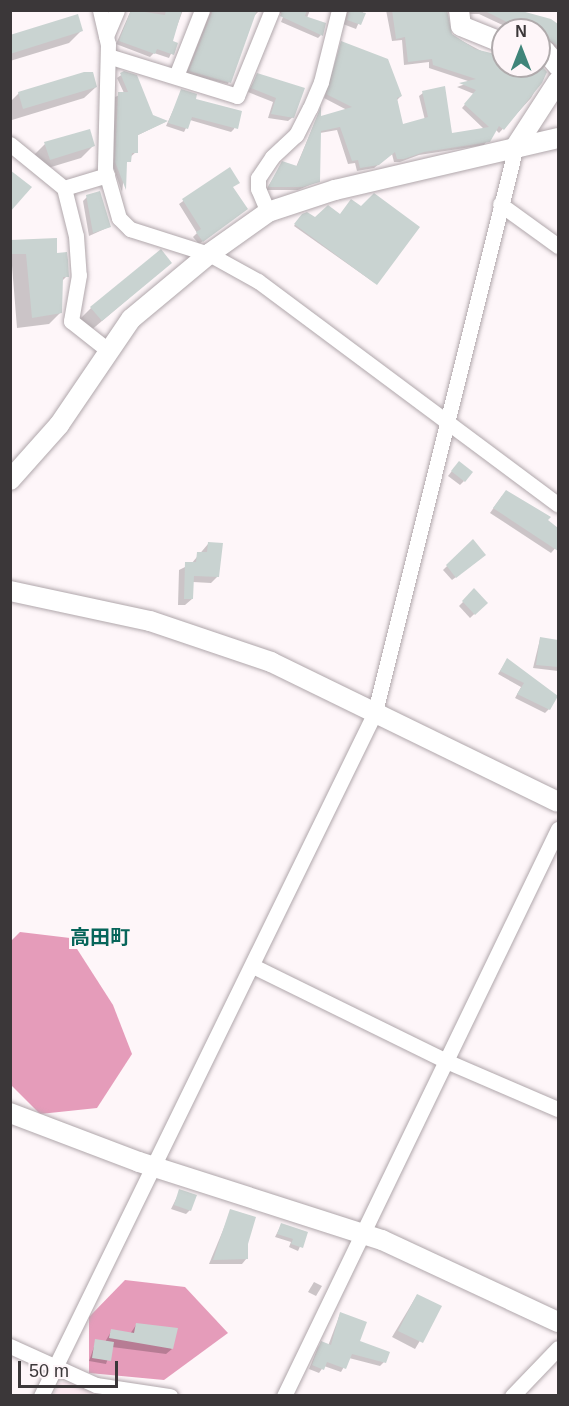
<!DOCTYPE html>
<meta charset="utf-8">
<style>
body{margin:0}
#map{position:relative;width:569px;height:1406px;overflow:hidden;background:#fef6f9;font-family:Helvetica,"Noto Sans JP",sans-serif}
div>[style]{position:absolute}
.built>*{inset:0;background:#fbe9f0}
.forest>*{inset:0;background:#e59cba}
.shadow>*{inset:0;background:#0003}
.building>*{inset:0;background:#c9d3d1}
.roads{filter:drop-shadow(0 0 2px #b0a7ab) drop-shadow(0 0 2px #b0a7ab)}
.minor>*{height:15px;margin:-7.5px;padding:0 7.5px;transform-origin:7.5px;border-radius:7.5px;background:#fff}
.tertiary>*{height:20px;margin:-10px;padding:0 10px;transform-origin:10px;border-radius:10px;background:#fff}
span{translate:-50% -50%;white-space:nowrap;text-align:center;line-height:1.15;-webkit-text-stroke:6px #fef6f9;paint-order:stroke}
.neighbourhood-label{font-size:20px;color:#07655a;font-weight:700}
.frame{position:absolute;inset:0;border:12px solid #3b3739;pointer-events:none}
.north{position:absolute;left:491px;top:18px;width:60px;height:60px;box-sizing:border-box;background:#fef6f9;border:2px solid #b0aaac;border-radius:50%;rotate:0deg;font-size:16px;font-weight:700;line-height:24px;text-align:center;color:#3b3739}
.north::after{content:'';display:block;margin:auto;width:21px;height:27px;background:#40857a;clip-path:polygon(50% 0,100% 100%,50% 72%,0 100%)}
.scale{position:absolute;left:18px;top:1361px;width:100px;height:27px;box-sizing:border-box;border:3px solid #3b3739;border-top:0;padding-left:8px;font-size:18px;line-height:21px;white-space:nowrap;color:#3b3739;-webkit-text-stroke:4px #fef6f9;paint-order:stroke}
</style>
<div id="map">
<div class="built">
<i style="clip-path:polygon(65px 1382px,135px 1395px,53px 1396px,59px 1383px)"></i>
</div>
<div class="forest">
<i style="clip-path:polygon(20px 932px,70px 938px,113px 1005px,132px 1054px,97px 1108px,40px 1114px,11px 1085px,10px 942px)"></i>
<i style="clip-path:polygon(125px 1280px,185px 1287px,228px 1333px,164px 1380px,89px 1373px,89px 1317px)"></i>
</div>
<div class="shadow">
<i style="clip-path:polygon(131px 10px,183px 10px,171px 42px,176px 43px,169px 58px,154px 53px,150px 57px,116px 44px)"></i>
<i style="clip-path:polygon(211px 10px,260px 10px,254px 16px,228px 84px,186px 74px)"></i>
<i style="clip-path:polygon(278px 10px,310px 10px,307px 18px,321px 35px,318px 38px,281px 22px,283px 17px)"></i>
<i style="clip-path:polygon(346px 10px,364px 10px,356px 29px,343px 24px)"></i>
<i style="clip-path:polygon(386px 10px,427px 10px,451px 35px,487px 54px,503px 57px,503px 66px,539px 65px,545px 72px,531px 98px,499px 133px,495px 129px,484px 145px,419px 155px,400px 162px,394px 162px,392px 154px,374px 168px,357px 171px,355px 163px,348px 164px,337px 130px,320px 133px,319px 181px,298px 190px,266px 190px,283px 162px,296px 167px,320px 110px,320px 119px,347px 110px,324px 98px,342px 43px,401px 96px,397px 100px,402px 126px,425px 120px,419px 96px,423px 93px,451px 135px,484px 129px,462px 108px,474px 94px,457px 87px,471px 82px,429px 68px,429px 62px,404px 65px,402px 40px,392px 41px)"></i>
<i style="clip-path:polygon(468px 10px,514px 10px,551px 21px,558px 25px,558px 52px,539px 40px,539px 30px,513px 30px,479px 14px,468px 14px)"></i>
<i style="clip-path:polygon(81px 31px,69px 43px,10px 61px,10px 37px)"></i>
<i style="clip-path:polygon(124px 73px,152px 117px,165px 122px,136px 136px,136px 152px,126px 161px,122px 192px,113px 166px,115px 97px,124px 93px,117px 78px)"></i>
<i style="clip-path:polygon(257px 75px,293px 117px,288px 121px,268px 118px,273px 102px,248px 92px)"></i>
<i style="clip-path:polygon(96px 87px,84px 98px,12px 120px,10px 102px,19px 93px)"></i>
<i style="clip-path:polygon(182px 91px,194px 101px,240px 112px,234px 129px,231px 132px,190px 120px,184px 132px,166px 126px)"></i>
<i style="clip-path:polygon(45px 144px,93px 146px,81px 158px,38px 171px,33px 156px)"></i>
<i style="clip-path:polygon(229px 169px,231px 188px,246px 209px,199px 244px,193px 237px,197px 233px,179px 204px)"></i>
<i style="clip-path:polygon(87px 197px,109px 227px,89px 236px,83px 201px)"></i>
<i style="clip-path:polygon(300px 217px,376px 284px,294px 226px)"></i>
<i style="clip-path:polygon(10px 241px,56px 254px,67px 276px,61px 282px,61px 312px,49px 324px,17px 328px)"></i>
<i style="clip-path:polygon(170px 263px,89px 332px,79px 320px,91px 308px)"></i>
<i style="clip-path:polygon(455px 467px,464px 481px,460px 485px,448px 476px)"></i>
<i style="clip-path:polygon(502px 496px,558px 530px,558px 545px,551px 553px,490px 513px)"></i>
<i style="clip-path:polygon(473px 541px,480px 559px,452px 580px,443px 570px)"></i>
<i style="clip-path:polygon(208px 544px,222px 544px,218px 576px,211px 583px,193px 582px,192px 599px,185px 605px,178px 605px,179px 570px,191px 564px)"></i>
<i style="clip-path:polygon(474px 591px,486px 603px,470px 618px,459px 606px)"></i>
<i style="clip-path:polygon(540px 639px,558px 641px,558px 671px,533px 668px)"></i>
<i style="clip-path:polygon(507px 660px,549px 709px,545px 713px,515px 698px,521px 687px,498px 674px)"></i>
<i style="clip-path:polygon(180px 1191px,190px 1210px,186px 1214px,171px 1209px)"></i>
<i style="clip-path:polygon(231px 1211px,247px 1244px,247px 1258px,242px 1264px,209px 1264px)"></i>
<i style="clip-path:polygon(281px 1225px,306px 1233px,298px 1251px,289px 1247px,291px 1242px,275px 1237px)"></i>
<i style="clip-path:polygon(314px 1282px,322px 1286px,316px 1296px,308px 1292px)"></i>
<i style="clip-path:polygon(417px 1295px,440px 1307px,415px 1349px,392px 1337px)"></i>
<i style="clip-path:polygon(340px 1314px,358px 1342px,384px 1362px,380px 1366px,349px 1358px,341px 1372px,324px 1366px,319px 1373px,309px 1369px,318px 1347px,322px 1343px,328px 1346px)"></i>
<i style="clip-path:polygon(136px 1325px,172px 1349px,166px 1354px,112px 1347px,106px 1364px,89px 1361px,96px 1341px,105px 1342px,112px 1330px,130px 1334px)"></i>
</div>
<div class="building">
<i style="clip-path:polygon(131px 10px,165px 15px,166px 10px,182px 10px,173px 41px,178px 43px,174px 55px,157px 49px,155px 54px,119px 41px)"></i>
<i style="clip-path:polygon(213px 10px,257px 10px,231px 83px,189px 71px)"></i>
<i style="clip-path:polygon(282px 10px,307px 10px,305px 16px,326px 23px,323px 36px,280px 16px)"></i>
<i style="clip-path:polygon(349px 10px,366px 13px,361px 25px,347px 20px)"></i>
<i style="clip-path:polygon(392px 10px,447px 10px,452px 34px,475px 49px,503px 56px,503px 66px,542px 66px,547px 72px,542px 83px,504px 130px,499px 126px,490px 142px,424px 152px,404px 159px,397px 159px,395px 152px,379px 165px,360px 168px,358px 160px,352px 161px,340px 127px,321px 131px,320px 182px,303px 187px,268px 187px,282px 161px,297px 166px,321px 106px,321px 116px,352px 107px,326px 94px,341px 41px,388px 59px,402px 96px,397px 98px,403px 124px,428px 117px,422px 91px,445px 86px,452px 133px,489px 127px,464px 104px,476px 90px,459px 83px,476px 79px,433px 65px,432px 59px,408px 62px,405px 37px,396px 39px)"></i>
<i style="clip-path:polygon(483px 10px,518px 10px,551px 19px,558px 24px,558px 46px,539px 34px,539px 30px,508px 30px,509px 23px)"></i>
<i style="clip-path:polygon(78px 14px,83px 31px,10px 54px,10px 35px)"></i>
<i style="clip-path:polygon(124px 71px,137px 75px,153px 115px,168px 121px,138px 135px,138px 153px,132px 153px,131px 162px,127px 162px,126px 190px,115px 162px,118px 92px,128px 92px,120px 73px)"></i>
<i style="clip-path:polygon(84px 72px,93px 72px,97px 87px,23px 109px,18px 92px)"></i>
<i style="clip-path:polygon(257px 73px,305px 88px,294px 118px,271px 114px,276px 98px,251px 88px)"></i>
<i style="clip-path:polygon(181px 89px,197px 94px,196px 99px,242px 111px,238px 129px,192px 117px,188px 129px,168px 123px)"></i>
<i style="clip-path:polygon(90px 129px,95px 146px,50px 160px,44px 142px)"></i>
<i style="clip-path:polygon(230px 167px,240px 183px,233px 187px,248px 209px,203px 242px,196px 232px,201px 229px,182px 199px)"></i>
<i style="clip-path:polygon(10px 170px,32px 187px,10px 212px)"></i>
<i style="clip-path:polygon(100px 191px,111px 227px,93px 233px,86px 195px)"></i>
<i style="clip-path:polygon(374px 193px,420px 227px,377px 285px,294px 224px,302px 214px,307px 212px,315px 217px,328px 205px,340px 214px,351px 199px,361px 206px)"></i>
<i style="clip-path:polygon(57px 238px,57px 253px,67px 252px,68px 260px,69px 277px,63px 277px,62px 313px,32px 318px,26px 254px,10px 254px,10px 240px)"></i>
<i style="clip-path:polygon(161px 249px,172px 263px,102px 321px,90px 307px)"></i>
<i style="clip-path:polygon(459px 461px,473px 472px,465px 482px,451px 471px)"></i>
<i style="clip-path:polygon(506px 490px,551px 517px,548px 520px,558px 528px,558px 551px,493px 508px)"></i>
<i style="clip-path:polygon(473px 539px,486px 555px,456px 578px,446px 565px)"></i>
<i style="clip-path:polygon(208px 542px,223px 543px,219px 577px,194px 576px,193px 599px,184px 599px,185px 562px,196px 562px,197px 552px,207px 552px)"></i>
<i style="clip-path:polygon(474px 588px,488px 603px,475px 615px,462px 601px)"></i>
<i style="clip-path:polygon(540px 637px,558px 640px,558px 667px,536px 665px)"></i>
<i style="clip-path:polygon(507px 658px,558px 696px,550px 710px,517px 694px,524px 683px,500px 671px)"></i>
<i style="clip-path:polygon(179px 1189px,197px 1195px,191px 1211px,174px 1205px)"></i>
<i style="clip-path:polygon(230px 1209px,256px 1217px,248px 1244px,248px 1259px,213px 1260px)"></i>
<i style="clip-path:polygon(281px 1223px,308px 1232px,303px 1248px,291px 1244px,293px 1239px,277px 1234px)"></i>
<i style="clip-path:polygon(417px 1294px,442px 1306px,423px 1343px,398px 1331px)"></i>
<i style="clip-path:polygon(340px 1312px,367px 1322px,360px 1341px,390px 1352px,386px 1363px,352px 1354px,346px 1369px,327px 1362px,324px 1370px,312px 1365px,321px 1341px,331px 1345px)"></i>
<i style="clip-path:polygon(136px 1323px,178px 1328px,173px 1349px,109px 1338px,111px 1329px,134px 1333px)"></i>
<i style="clip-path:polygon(95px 1339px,114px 1342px,111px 1361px,92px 1358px)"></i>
</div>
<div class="roads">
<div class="minor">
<i style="left:100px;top:10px;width:35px;rotate:77deg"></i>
<i style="left:108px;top:44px;width:125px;rotate:91.4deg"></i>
<i style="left:105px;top:169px;width:51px;rotate:74.1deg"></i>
<i style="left:119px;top:218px;width:16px;rotate:45deg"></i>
<i style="left:130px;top:229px;width:83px;rotate:17.6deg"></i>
<i style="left:209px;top:254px;width:56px;rotate:28.9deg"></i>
<i style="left:258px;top:281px;width:374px;rotate:36.7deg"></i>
<i style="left:106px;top:36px;width:28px;rotate:-67deg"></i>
<i style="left:108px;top:56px;width:135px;rotate:17.2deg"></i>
<i style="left:237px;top:96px;width:93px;rotate:-67.9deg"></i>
<i style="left:176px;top:76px;width:71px;rotate:-68.5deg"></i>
<i style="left:10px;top:144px;width:70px;rotate:39.2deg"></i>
<i style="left:64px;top:188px;width:49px;rotate:76deg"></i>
<i style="left:76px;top:236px;width:39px;rotate:86deg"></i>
<i style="left:79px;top:275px;width:47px;rotate:99.9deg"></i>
<i style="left:71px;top:321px;width:48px;rotate:38.3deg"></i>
<i style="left:64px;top:188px;width:45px;rotate:-16.8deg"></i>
<i style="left:500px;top:204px;width:72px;rotate:35.9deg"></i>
<i style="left:268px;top:212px;width:25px;rotate:-113deg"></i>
<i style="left:258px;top:189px;width:11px;rotate:-90deg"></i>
<i style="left:258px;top:178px;width:25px;rotate:-56deg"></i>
<i style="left:272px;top:157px;width:33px;rotate:-43deg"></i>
<i style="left:296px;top:135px;width:30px;rotate:-63deg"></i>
<i style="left:310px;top:108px;width:28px;rotate:-67deg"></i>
<i style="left:321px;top:82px;width:74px;rotate:-76deg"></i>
<i style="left:253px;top:966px;width:213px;rotate:26.2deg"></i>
<i style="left:444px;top:1060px;width:124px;rotate:23.3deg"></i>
<i style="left:10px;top:1346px;width:94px;rotate:24.4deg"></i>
<i style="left:96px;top:1385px;width:75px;rotate:8.5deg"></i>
<i style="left:41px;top:1396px;width:761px;rotate:-63.97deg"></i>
<i style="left:375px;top:712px;width:583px;rotate:-76.01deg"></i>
<i style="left:284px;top:1396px;width:630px;rotate:-64.21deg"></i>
<i style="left:512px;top:1396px;width:66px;rotate:-46.2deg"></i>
</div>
<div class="tertiary">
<i style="left:459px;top:10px;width:16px;rotate:83deg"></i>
<i style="left:461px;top:26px;width:45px;rotate:22deg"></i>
<i style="left:539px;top:50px;width:6px;rotate:9deg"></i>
<i style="left:545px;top:51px;width:20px;rotate:49deg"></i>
<i style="left:516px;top:146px;width:77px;rotate:-57.1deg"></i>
<i style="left:10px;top:480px;width:74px;rotate:-48.3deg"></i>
<i style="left:59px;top:425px;width:128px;rotate:-55.8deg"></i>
<i style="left:131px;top:319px;width:102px;rotate:-39.8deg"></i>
<i style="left:209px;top:254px;width:72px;rotate:-35.4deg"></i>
<i style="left:268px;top:212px;width:71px;rotate:-18.2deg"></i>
<i style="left:335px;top:190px;width:229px;rotate:-13.1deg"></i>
<i style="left:10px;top:591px;width:143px;rotate:12.1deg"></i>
<i style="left:150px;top:621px;width:128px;rotate:18.7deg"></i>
<i style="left:271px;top:662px;width:319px;rotate:26deg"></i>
<i style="left:10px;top:1113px;width:138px;rotate:20.8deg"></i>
<i style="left:139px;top:1162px;width:255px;rotate:17.8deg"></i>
<i style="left:382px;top:1240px;width:194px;rotate:25deg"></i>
</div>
</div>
<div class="neighbourhood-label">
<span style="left:100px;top:937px">高田町</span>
</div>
<div class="frame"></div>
<div class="north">N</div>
<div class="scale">50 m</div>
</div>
